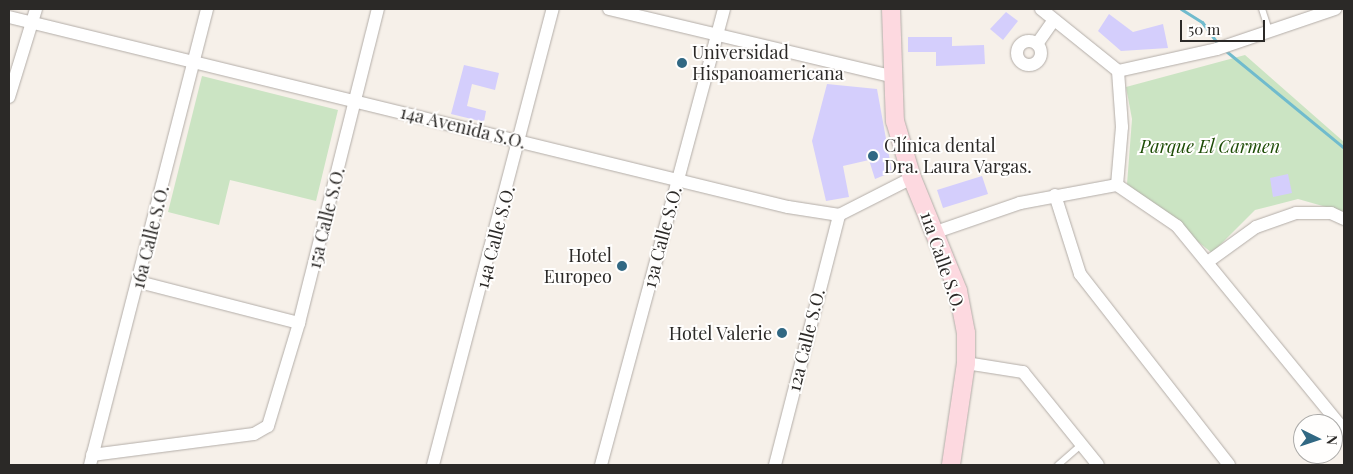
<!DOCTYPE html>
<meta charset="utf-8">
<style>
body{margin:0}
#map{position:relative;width:1353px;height:474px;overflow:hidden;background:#f6f0e9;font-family:"Playfair Display",serif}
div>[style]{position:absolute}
.green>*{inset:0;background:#cbe4c3}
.stream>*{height:3px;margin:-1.5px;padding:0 1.5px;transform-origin:1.5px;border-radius:1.5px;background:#70bbcd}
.building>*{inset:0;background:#d4cefc}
.roads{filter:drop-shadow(0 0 1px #b3ada8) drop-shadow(0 0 1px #b3ada8)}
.lane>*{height:6px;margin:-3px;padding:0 3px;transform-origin:3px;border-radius:3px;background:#fff}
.street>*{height:12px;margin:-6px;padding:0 6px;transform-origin:6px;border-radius:6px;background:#fff}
.street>.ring{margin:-6px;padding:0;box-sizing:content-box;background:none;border:12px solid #fff;border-radius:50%}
.secondary>*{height:18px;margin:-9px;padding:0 9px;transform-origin:9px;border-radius:9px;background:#fdd9e0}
.dots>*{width:14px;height:14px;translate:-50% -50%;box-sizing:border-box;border:2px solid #fffefd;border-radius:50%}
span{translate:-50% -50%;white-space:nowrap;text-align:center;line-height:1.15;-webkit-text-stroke:4px #fffefd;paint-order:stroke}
.poi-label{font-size:18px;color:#2b2927}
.left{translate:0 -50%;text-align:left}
.right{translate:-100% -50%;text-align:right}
.street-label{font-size:18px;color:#2b2927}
.park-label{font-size:18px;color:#1d4c06;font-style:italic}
.frame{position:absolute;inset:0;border:10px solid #2b2927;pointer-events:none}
.north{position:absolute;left:1293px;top:414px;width:50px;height:50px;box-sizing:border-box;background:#fffefd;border:1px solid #aaa9a7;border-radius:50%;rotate:94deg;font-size:14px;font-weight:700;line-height:20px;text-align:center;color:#2b2927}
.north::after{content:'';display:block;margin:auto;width:18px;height:22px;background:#316883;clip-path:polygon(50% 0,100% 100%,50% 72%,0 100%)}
.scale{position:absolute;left:1180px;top:20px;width:85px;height:22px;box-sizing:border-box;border:2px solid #2b2927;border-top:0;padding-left:6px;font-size:15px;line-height:18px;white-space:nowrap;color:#2b2927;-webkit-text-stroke:4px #fffefd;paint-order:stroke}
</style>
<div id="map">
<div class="green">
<i style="clip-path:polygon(1245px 55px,1344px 142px,1344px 212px,1298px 199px,1255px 210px,1212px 253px,1127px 184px,1132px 119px,1126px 87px)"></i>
<i style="clip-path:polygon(202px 76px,338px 110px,316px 201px,230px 180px,219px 225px,168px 212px)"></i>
</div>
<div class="stream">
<i style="left:1181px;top:9px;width:25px;rotate:32deg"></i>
<i style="left:1202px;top:22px;width:29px;rotate:54deg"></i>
<i style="left:1226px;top:51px;width:153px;rotate:39.4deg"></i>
</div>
<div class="building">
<i style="clip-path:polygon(1006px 12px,1018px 21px,1003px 40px,990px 29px)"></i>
<i style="clip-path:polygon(1109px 14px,1133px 32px,1163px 24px,1168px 48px,1121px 51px,1098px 31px)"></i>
<i style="clip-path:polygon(908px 37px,952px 37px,952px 46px,984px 45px,985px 64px,936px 66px,936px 52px,908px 52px)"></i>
<i style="clip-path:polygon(464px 65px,499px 73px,495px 90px,472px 84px,467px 106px,486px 111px,484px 122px,451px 114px)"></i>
<i style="clip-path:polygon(827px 84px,877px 89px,892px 172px,875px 179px,869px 160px,843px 166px,849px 197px,826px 201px,812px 141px)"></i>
<i style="clip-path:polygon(1288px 174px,1292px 193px,1273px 197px,1270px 178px)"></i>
<i style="clip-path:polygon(982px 176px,988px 194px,943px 208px,937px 190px)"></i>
</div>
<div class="roads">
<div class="lane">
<i style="left:1262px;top:9px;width:23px;rotate:72deg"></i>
<i style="left:1058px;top:465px;width:30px;rotate:-41deg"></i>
</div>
<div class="street">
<i style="left:609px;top:9px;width:290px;rotate:13.4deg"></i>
<i style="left:1041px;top:9px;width:99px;rotate:38.8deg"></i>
<i style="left:9px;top:17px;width:802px;rotate:13.71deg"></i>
<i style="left:788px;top:207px;width:52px;rotate:8.9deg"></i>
<i style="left:839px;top:215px;width:82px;rotate:-26.9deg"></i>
<i class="ring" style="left:1017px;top:41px;width:12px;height:12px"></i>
<i style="left:1037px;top:44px;width:29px;rotate:-55deg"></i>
<i style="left:1118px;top:71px;width:101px;rotate:-12.5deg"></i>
<i style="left:1217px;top:49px;width:125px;rotate:-18.7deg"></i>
<i style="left:9px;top:97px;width:92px;rotate:-72.9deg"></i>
<i style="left:1117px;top:185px;width:73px;rotate:34.3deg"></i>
<i style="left:1177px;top:226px;width:264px;rotate:50.7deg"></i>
<i style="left:1117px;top:185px;width:58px;rotate:-85.1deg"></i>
<i style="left:1122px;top:127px;width:56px;rotate:-94.1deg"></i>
<i style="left:1055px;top:195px;width:83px;rotate:72.4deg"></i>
<i style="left:1080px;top:274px;width:242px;rotate:52deg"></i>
<i style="left:936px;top:232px;width:89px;rotate:-19deg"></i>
<i style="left:1020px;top:203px;width:99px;rotate:-10.5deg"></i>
<i style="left:1209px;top:261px;width:58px;rotate:-35.9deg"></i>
<i style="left:1256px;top:227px;width:42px;rotate:-19.3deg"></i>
<i style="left:1296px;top:213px;width:35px"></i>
<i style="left:1331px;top:213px;width:14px;rotate:25deg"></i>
<i style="left:139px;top:282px;width:165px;rotate:14.4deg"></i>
<i style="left:966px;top:363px;width:58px;rotate:9deg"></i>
<i style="left:1023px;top:372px;width:119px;rotate:51.1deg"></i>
<i style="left:92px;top:455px;width:163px;rotate:-7.4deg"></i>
<i style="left:254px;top:434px;width:16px;rotate:-30deg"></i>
<i style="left:268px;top:426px;width:108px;rotate:-73.2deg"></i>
<i style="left:299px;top:323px;width:324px;rotate:-75.9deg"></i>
<i style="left:90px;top:465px;width:471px;rotate:-75.6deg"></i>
<i style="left:433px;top:465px;width:472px;rotate:-75.3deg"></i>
<i style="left:601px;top:465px;width:472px;rotate:-74.9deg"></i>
<i style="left:775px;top:465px;width:258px;rotate:-75.6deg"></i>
</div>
<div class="secondary">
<i style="left:891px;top:9px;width:112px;rotate:88deg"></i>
<i style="left:895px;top:121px;width:59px;rotate:73.4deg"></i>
<i style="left:912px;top:178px;width:122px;rotate:67.8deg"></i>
<i style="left:958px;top:291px;width:43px;rotate:79.2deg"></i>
<i style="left:966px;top:333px;width:30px;rotate:90deg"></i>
<i style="left:966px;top:363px;width:103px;rotate:98.4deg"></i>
</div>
</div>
<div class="dots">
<i style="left:682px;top:63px;background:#316883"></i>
<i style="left:873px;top:156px;background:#316883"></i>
<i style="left:622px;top:266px;background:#316883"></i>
<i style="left:782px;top:333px;background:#316883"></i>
</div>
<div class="poi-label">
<span class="left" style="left:692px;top:63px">Universidad<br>Hispanoamericana</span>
<span class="left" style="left:884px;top:156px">Clínica dental<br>Dra. Laura Vargas.</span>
<span class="right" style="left:612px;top:266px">Hotel<br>Europeo</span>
<span class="right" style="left:772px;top:333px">Hotel Valerie</span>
</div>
<div class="street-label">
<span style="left:463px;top:127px;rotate:14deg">14a Avenida S.O.</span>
<span style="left:326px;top:218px;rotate:-76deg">15a Calle S.O.</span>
<span style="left:150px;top:237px;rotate:-76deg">16a Calle S.O.</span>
<span style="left:495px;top:237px;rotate:-75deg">14a Calle S.O.</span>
<span style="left:662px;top:237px;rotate:-75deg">13a Calle S.O.</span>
<span style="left:943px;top:261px;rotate:71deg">11a Calle S.O.</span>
<span style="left:806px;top:340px;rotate:-76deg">12a Calle S.O.</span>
</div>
<div class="park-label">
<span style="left:1210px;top:146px">Parque El Carmen</span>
</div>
<div class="frame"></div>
<div class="north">N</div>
<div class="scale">50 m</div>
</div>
